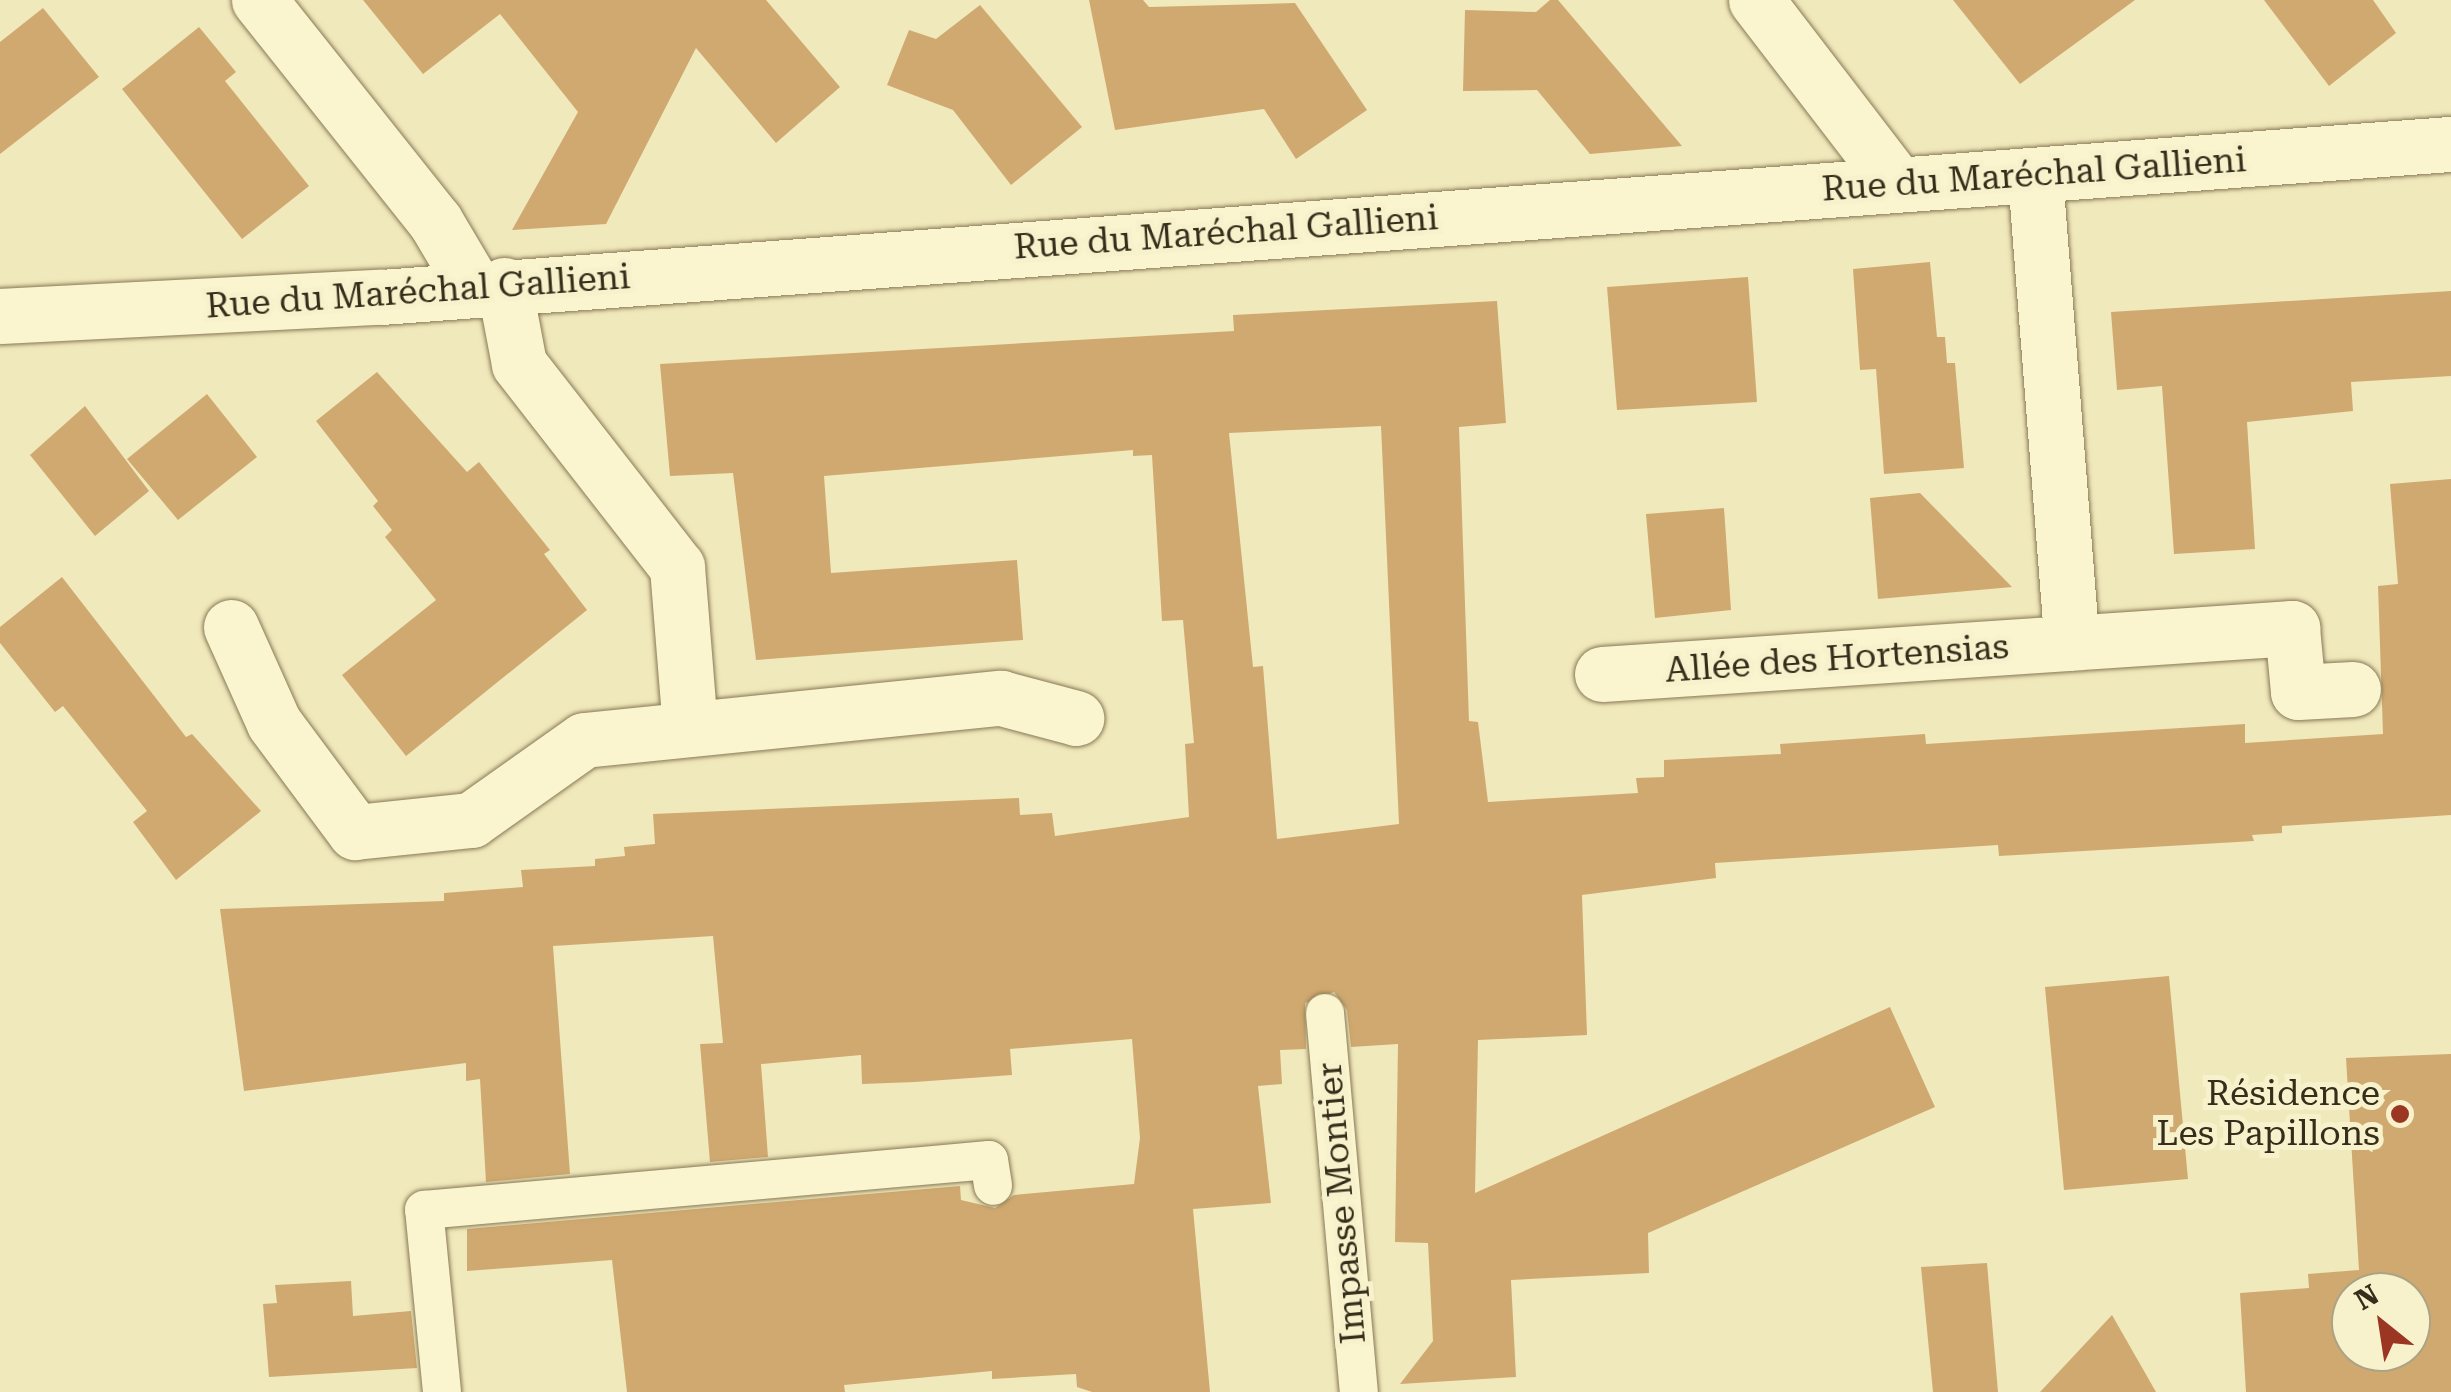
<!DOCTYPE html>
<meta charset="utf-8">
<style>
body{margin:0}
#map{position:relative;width:2451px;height:1392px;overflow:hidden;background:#f0e9bc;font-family:"Roboto Serif",serif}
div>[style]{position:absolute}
.building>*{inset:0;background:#d0a970}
.roads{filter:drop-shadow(0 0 2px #887955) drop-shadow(0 0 2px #887955)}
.lane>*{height:38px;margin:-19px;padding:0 19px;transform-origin:19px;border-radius:19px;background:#faf5cf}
.street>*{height:55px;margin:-27.5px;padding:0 27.5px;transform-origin:27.5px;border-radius:27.5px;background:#faf5cf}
.dots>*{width:28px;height:28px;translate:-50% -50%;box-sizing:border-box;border:5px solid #f7f2cc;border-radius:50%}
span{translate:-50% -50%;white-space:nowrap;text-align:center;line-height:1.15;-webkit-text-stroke:10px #f7f2cc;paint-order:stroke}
.street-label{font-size:35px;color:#362d1b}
.poi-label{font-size:35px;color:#362d1b}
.right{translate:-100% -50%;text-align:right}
.north{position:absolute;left:2331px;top:1272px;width:100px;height:100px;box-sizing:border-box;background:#f7f2cc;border:2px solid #aaa385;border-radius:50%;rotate:330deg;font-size:28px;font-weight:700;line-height:40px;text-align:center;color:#362d1b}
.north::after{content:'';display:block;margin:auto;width:35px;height:45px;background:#9a3622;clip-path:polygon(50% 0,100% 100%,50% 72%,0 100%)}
</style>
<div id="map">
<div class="building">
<i style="clip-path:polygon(363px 0,766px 0,840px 87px,776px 143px,696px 48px,606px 224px,512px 230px,578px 112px,500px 14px,423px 74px)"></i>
<i style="clip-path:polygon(1089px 0,1143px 0,1149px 7px,1295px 3px,1367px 110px,1296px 159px,1264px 109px,1115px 130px)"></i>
<i style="clip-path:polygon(1550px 0,1558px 0,1682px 146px,1590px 154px,1537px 90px,1463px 91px,1465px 10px,1536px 12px)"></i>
<i style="clip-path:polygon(1953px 0,2135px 0,2020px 84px)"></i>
<i style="clip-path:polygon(2264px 0,2373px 0,2396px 33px,2329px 86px)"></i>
<i style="clip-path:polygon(980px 5px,1082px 127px,1011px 185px,953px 110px,887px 85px,909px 30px,936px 39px)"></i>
<i style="clip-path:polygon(43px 8px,99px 77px,0 154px,0 42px)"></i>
<i style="clip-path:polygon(199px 27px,236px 72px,225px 81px,309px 186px,242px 239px,122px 89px)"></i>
<i style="clip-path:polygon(1930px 262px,1937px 337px,1945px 337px,1947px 363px,1955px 363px,1964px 468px,1884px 474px,1876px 369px,1860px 370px,1853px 269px)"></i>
<i style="clip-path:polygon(1748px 277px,1757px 402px,1617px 410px,1607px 287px)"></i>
<i style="clip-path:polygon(2451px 291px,2451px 376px,2351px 382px,2353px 411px,2247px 422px,2255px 549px,2174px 554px,2162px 386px,2117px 390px,2111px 312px)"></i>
<i style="clip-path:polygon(evenodd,1497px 301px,1506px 423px,1459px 427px,1469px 721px,1478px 722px,1488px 802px,1638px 793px,1636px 778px,1664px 777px,1664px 760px,1781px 754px,1780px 744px,1925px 734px,1926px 744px,2245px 724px,2245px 743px,2383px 734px,2378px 586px,2398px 584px,2390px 484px,2451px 479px,2451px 815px,2282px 826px,2282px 833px,2252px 835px,2254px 841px,1999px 856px,1998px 845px,1715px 863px,1716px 878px,1582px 895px,1587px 1035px,1478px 1040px,1475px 1193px,1890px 1007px,1935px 1107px,1648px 1233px,1649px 1273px,1511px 1280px,1516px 1377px,1400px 1384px,1433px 1341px,1428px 1243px,1395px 1242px,1398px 1044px,1351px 1047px,1347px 1010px,1334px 992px,1305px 1003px,1306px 1049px,1280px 1050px,1282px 1084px,1258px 1086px,1271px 1203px,1193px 1209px,1210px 1392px,1092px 1392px,1077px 1387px,1076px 1374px,992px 1379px,992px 1371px,844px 1385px,845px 1392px,627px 1392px,612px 1260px,467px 1271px,467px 1229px,960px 1186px,961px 1200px,995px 1208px,1014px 1195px,1134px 1184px,1140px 1138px,1132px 1039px,1010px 1049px,1012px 1075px,915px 1082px,862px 1084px,861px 1055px,761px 1064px,768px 1157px,710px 1162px,700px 1044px,723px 1043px,713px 936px,553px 946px,570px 1174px,486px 1182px,480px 1079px,466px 1081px,466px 1063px,244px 1091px,220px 909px,444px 901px,444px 893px,523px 887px,521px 870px,595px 866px,595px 859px,625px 856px,624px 847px,655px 844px,653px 814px,1019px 798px,1020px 815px,1052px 813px,1055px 836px,1189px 817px,1185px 744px,1194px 743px,1183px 620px,1162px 621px,1152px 455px,1133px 456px,1133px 450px,824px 476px,831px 573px,1017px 560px,1023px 640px,756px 660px,733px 473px,670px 476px,660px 364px,1234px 331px,1233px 315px,1497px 301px,1381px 426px,1399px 824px,1277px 839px,1263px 666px,1253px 667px,1229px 433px,1381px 426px)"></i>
<i style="clip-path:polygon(377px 372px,467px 472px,479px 462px,550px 550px,544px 554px,587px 610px,406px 756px,342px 675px,436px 600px,385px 537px,392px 530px,373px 506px,378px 501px,316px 421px)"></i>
<i style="clip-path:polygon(207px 394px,257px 457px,178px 520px,127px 459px)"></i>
<i style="clip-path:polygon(85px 406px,149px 491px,95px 536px,30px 455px)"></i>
<i style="clip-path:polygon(1920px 493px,2012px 587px,1878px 599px,1870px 498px)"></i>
<i style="clip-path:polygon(1724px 508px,1731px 610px,1655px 618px,1646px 514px)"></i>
<i style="clip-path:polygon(62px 577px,186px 737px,192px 734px,261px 811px,176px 880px,133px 822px,147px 811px,63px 706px,55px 712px,0 643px,0 627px)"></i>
<i style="clip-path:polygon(2169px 976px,2188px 1179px,2064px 1190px,2045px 987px)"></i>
<i style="clip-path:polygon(evenodd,2451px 1054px,2451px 1392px,2246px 1392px,2240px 1293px,2309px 1288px,2308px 1274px,2359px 1270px,2346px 1058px,2451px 1054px,2351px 1292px,2411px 1292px,2411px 1352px,2351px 1352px,2351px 1292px)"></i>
<i style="clip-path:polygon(1987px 1263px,1998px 1392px,1933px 1392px,1921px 1267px)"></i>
<i style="clip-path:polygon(351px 1281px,353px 1316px,411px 1311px,417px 1368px,269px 1377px,263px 1304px,277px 1303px,275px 1285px)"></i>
<i style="clip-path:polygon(2112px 1315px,2156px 1392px,2040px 1392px)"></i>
</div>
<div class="roads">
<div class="lane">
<i style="left:1325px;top:1013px;width:381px;rotate:84.9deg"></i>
<i style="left:442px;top:1392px;width:183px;rotate:-95.6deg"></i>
<i style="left:424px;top:1210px;width:567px;rotate:-5.06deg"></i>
<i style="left:989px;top:1160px;width:26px;rotate:81deg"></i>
</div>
<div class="street">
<i style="left:259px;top:0;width:283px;rotate:51.5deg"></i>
<i style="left:435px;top:221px;width:77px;rotate:59.4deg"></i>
<i style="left:1756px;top:0;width:232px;rotate:52.5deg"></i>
<i style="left:2035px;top:177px;width:467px;rotate:85.5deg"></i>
<i style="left:504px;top:285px;width:80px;rotate:79.2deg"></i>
<i style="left:519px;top:364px;width:257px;rotate:52.1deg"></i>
<i style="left:677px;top:567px;width:162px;rotate:85.4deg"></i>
<i style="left:0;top:316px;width:381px;rotate:-2.9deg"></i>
<i style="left:381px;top:297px;width:2076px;rotate:-4.23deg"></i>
<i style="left:231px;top:627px;width:105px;rotate:65.9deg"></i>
<i style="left:274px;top:723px;width:136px;rotate:53.4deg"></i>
<i style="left:355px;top:832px;width:117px;rotate:-5.9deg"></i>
<i style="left:471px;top:820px;width:138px;rotate:-35.3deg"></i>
<i style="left:584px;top:740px;width:419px;rotate:-5.8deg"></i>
<i style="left:1001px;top:698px;width:78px;rotate:14.9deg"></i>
<i style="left:1602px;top:674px;width:692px;rotate:-3.81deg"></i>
<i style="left:2292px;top:628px;width:64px;rotate:84.6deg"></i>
<i style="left:2298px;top:692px;width:55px;rotate:-3.1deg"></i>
</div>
</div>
<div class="dots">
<i style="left:2400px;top:1114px;background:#9a3622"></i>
</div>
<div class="street-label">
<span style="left:2034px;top:175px;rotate:-4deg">Rue du Maréchal Gallieni</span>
<span style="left:1226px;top:233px;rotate:-4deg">Rue du Maréchal Gallieni</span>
<span style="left:418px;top:292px;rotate:-4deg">Rue du Maréchal Gallieni</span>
<span style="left:1837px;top:659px;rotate:-4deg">Allée des Hortensias</span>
<span style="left:1342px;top:1203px;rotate:-95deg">Impasse Montier</span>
</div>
<div class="poi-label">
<span class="right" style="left:2380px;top:1114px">Résidence<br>Les Papillons</span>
</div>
<div class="north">N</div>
</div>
